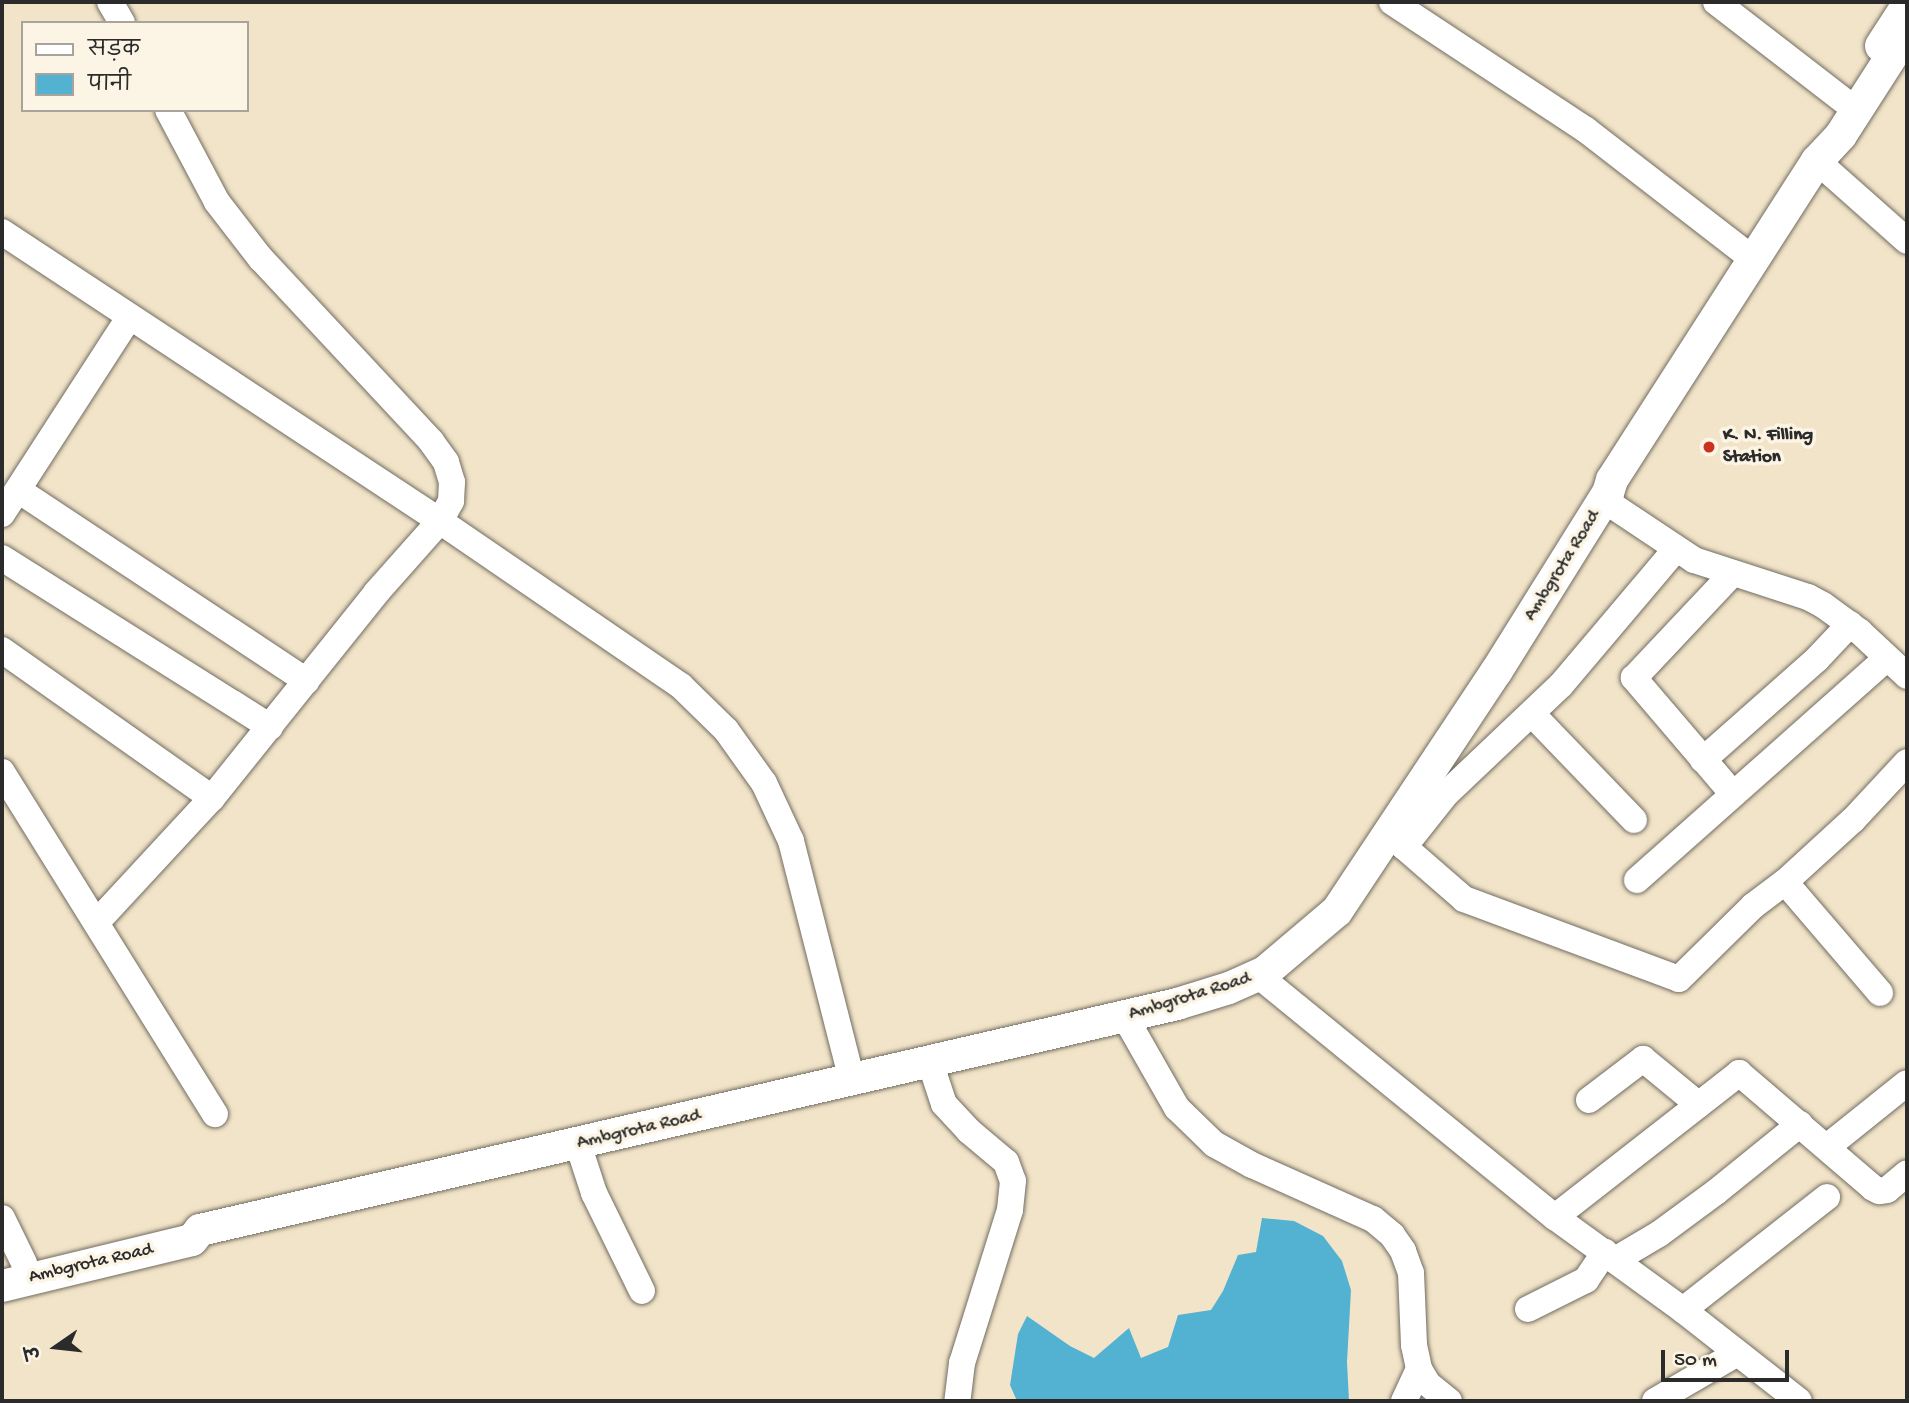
<!DOCTYPE html>
<meta charset="utf-8">
<style>
body{margin:0}
#map{position:relative;width:1909px;height:1403px;overflow:hidden;background:#f2e4c8;font-family:"Gochi Hand","Playpen Sans Deva",sans-serif}
div>[style]{position:absolute}
.water>*{inset:0;background:#53b1d1}
.roads{filter:drop-shadow(0 0 2px #716c62) drop-shadow(0 0 2px #716c62)}
.minor>*{height:26px;margin:-13px;padding:0 13px;transform-origin:13px;border-radius:13px;background:#fff}
.major>*{height:32px;margin:-16px;padding:0 16px;transform-origin:16px;border-radius:16px;background:#fff}
.dots>*{width:19px;height:19px;translate:-50% -50%;box-sizing:border-box;border:4px solid #fcf5e5;border-radius:50%}
span{translate:-50% -50%;white-space:nowrap;text-align:center;line-height:1.15;-webkit-text-stroke:7px #fcf5e5;paint-order:stroke}
.poi-label{font-size:19px;color:#2b2b2b;font-weight:700}
.left{translate:0 -50%;text-align:left}
.street-label{font-size:19px;color:#2b2b2b}
.frame{position:absolute;inset:0;border:4px solid #2b2b2b;pointer-events:none}
.legend{position:absolute;left:21px;top:21px;width:228px;height:91px;box-sizing:border-box;background:#fcf5e5;border:2px solid #a8a49b;margin:0;padding:9px 12px;list-style:none;font-size:21px;color:#2b2b2b}
.legend li{display:flex;align-items:center;gap:14px;height:35px}
.legend b{width:35px;border:2px solid #a8a49b}
.north{position:absolute;left:21px;top:1312px;width:70px;height:70px;-webkit-text-stroke:5px #fcf5e5;paint-order:stroke;rotate:256deg;font-size:19px;font-weight:700;line-height:28px;text-align:center;color:#2b2b2b}
.north::after{content:'';display:block;margin:auto;width:24px;height:32px;background:#2b2b2b;clip-path:polygon(50% 0,100% 100%,50% 72%,0 100%)}
.scale{position:absolute;left:1661px;top:1350px;width:128px;height:32px;box-sizing:border-box;border:4px solid #2b2b2b;border-top:0;padding-left:9px;font-size:21px;line-height:24px;white-space:nowrap;color:#2b2b2b;-webkit-text-stroke:5px #fcf5e5;paint-order:stroke}
</style>
<div id="map">
<div class="water">
<i style="clip-path:polygon(1262px 1218px,1294px 1221px,1323px 1236px,1342px 1261px,1351px 1290px,1347px 1362px,1349px 1401px,1017px 1401px,1010px 1385px,1018px 1334px,1027px 1316px,1070px 1346px,1094px 1358px,1129px 1328px,1141px 1358px,1168px 1347px,1178px 1315px,1211px 1310px,1223px 1291px,1238px 1255px,1256px 1252px)"></i>
</div>
<div class="roads">
<div class="minor">
<i style="left:110px;top:2px;width:24px;rotate:60deg"></i>
<i style="left:1392px;top:2px;width:232px;rotate:33.4deg"></i>
<i style="left:1586px;top:130px;width:212px;rotate:37.7deg"></i>
<i style="left:1716px;top:2px;width:162px;rotate:37.7deg"></i>
<i style="left:1817px;top:161px;width:120px;rotate:41.6deg"></i>
<i style="left:2px;top:232px;width:525px;rotate:33.42deg"></i>
<i style="left:440px;top:521px;width:292px;rotate:34.4deg"></i>
<i style="left:681px;top:686px;width:63px;rotate:44.4deg"></i>
<i style="left:726px;top:730px;width:65px;rotate:54.4deg"></i>
<i style="left:764px;top:783px;width:64px;rotate:65deg"></i>
<i style="left:791px;top:841px;width:248px;rotate:75.7deg"></i>
<i style="left:18px;top:490px;width:346px;rotate:33.5deg"></i>
<i style="left:1604px;top:500px;width:108px;rotate:33.7deg"></i>
<i style="left:1694px;top:560px;width:120px;rotate:18deg"></i>
<i style="left:1808px;top:597px;width:17px;rotate:28deg"></i>
<i style="left:1823px;top:605px;width:46px;rotate:36.1deg"></i>
<i style="left:1860px;top:632px;width:64px;rotate:43.1deg"></i>
<i style="left:2px;top:514px;width:234px;rotate:-57.1deg"></i>
<i style="left:2px;top:558px;width:317px;rotate:32.2deg"></i>
<i style="left:2px;top:650px;width:257px;rotate:35.2deg"></i>
<i style="left:1532px;top:714px;width:147px;rotate:46.1deg"></i>
<i style="left:1703px;top:760px;width:152px;rotate:-41.5deg"></i>
<i style="left:1817px;top:659px;width:48px;rotate:-46.7deg"></i>
<i style="left:2px;top:772px;width:403px;rotate:58.1deg"></i>
<i style="left:1733px;top:794px;width:153px;rotate:-130.5deg"></i>
<i style="left:1634px;top:678px;width:144px;rotate:-46.7deg"></i>
<i style="left:1387px;top:832px;width:102px;rotate:41deg"></i>
<i style="left:1464px;top:899px;width:229px;rotate:20.4deg"></i>
<i style="left:1679px;top:979px;width:104px;rotate:-44.6deg"></i>
<i style="left:1753px;top:906px;width:40px;rotate:-37deg"></i>
<i style="left:1785px;top:882px;width:92px;rotate:-42.4deg"></i>
<i style="left:1853px;top:820px;width:79px;rotate:-47deg"></i>
<i style="left:1404px;top:847px;width:68px;rotate:-51.6deg"></i>
<i style="left:1446px;top:794px;width:158px;rotate:-43.5deg"></i>
<i style="left:1561px;top:685px;width:178px;rotate:-49.8deg"></i>
<i style="left:1637px;top:880px;width:333px;rotate:-41.6deg"></i>
<i style="left:1785px;top:882px;width:146px;rotate:49.4deg"></i>
<i style="left:97px;top:922px;width:169px;rotate:-47.2deg"></i>
<i style="left:212px;top:798px;width:263px;rotate:-51.3deg"></i>
<i style="left:376px;top:593px;width:96px;rotate:-48.4deg"></i>
<i style="left:440px;top:521px;width:23px;rotate:-61deg"></i>
<i style="left:451px;top:501px;width:19px;rotate:-87deg"></i>
<i style="left:452px;top:482px;width:21px;rotate:-107deg"></i>
<i style="left:446px;top:462px;width:26px;rotate:-126deg"></i>
<i style="left:431px;top:441px;width:249px;rotate:-133deg"></i>
<i style="left:261px;top:259px;width:72px;rotate:-127.7deg"></i>
<i style="left:217px;top:202px;width:104px;rotate:-118deg"></i>
<i style="left:1259px;top:976px;width:382px;rotate:39.2deg"></i>
<i style="left:1555px;top:1217px;width:158px;rotate:36deg"></i>
<i style="left:1683px;top:1310px;width:147px;rotate:38.1deg"></i>
<i style="left:1125px;top:1017px;width:105px;rotate:60.3deg"></i>
<i style="left:1177px;top:1108px;width:52px;rotate:44.2deg"></i>
<i style="left:1214px;top:1144px;width:43px;rotate:28.9deg"></i>
<i style="left:1252px;top:1165px;width:133px;rotate:24.1deg"></i>
<i style="left:1373px;top:1219px;width:25px;rotate:40deg"></i>
<i style="left:1392px;top:1235px;width:19px;rotate:55deg"></i>
<i style="left:1403px;top:1251px;width:23px;rotate:70deg"></i>
<i style="left:1411px;top:1273px;width:72px;rotate:87.6deg"></i>
<i style="left:1414px;top:1345px;width:25px;rotate:78deg"></i>
<i style="left:1419px;top:1369px;width:17px;rotate:59deg"></i>
<i style="left:1428px;top:1384px;width:27px;rotate:39deg"></i>
<i style="left:930px;top:1062px;width:44px;rotate:71.6deg"></i>
<i style="left:944px;top:1104px;width:37px;rotate:47deg"></i>
<i style="left:969px;top:1131px;width:48px;rotate:40deg"></i>
<i style="left:1006px;top:1162px;width:20px;rotate:70deg"></i>
<i style="left:1013px;top:1181px;width:29px;rotate:96deg"></i>
<i style="left:1010px;top:1210px;width:160px;rotate:107.4deg"></i>
<i style="left:962px;top:1363px;width:38px;rotate:97deg"></i>
<i style="left:1589px;top:1100px;width:68px;rotate:-37.2deg"></i>
<i style="left:1643px;top:1059px;width:72px;rotate:39.4deg"></i>
<i style="left:578px;top:1144px;width:52px;rotate:71.9deg"></i>
<i style="left:594px;top:1193px;width:109px;rotate:63.9deg"></i>
<i style="left:1827px;top:1147px;width:102px;rotate:-38.7deg"></i>
<i style="left:1555px;top:1217px;width:234px;rotate:-38deg"></i>
<i style="left:1739px;top:1073px;width:177px;rotate:40.6deg"></i>
<i style="left:1873px;top:1188px;width:7px;rotate:27deg"></i>
<i style="left:1879px;top:1191px;width:8px;rotate:-7deg"></i>
<i style="left:1887px;top:1190px;width:26px;rotate:-40deg"></i>
<i style="left:2px;top:1218px;width:50px;rotate:63.9deg"></i>
<i style="left:1615px;top:1260px;width:51px;rotate:-30.6deg"></i>
<i style="left:1659px;top:1234px;width:71px;rotate:-36.4deg"></i>
<i style="left:1716px;top:1192px;width:108px;rotate:-39deg"></i>
<i style="left:1528px;top:1309px;width:65px;rotate:-26.6deg"></i>
<i style="left:1586px;top:1280px;width:34px;rotate:-56deg"></i>
<i style="left:1683px;top:1310px;width:183px;rotate:-38.1deg"></i>
<i style="left:1404px;top:1401px;width:35px;rotate:-65deg"></i>
<i style="left:1655px;top:1401px;width:94px;rotate:-30.1deg"></i>
</div>
<div class="major">
<i style="left:1881px;top:46px;width:48px;rotate:-57deg"></i>
<i style="left:2px;top:1286px;width:195px;rotate:-13.6deg"></i>
<i style="left:192px;top:1240px;width:13px;rotate:-51deg"></i>
<i style="left:200px;top:1230px;width:1003px;rotate:-13.02deg"></i>
<i style="left:1177px;top:1004px;width:54px;rotate:-17.1deg"></i>
<i style="left:1229px;top:988px;width:39px;rotate:-24deg"></i>
<i style="left:1265px;top:972px;width:94px;rotate:-40.3deg"></i>
<i style="left:1337px;top:911px;width:287px;rotate:-56.4deg"></i>
<i style="left:1496px;top:672px;width:211px;rotate:-58deg"></i>
<i style="left:1608px;top:493px;width:14px;rotate:-73deg"></i>
<i style="left:1612px;top:480px;width:379px;rotate:-57.3deg"></i>
<i style="left:1817px;top:161px;width:35px;rotate:-47deg"></i>
<i style="left:1841px;top:135px;width:122px;rotate:-57.3deg"></i>
</div>
</div>
<div class="dots">
<i style="left:1709px;top:447px;background:#c8321e"></i>
</div>
<div class="poi-label">
<span class="left" style="left:1723px;top:447px">K. N. Filling<br>Station</span>
</div>
<div class="street-label">
<span style="left:1563px;top:566px;rotate:-58deg">Ambgrota Road</span>
<span style="left:1190px;top:997px;rotate:-17deg">Ambgrota Road</span>
<span style="left:639px;top:1130px;rotate:-13deg">Ambgrota Road</span>
<span style="left:91px;top:1264px;rotate:-13deg">Ambgrota Road</span>
</div>
<div class="frame"></div>
<ul class="legend">
<li><b style="height:9px;background:#fff"></b>सड़क</li>
<li><b style="height:19px;background:#53b1d1"></b>पानी</li>
</ul>
<div class="north">उ</div>
<div class="scale">50 m</div>
</div>
